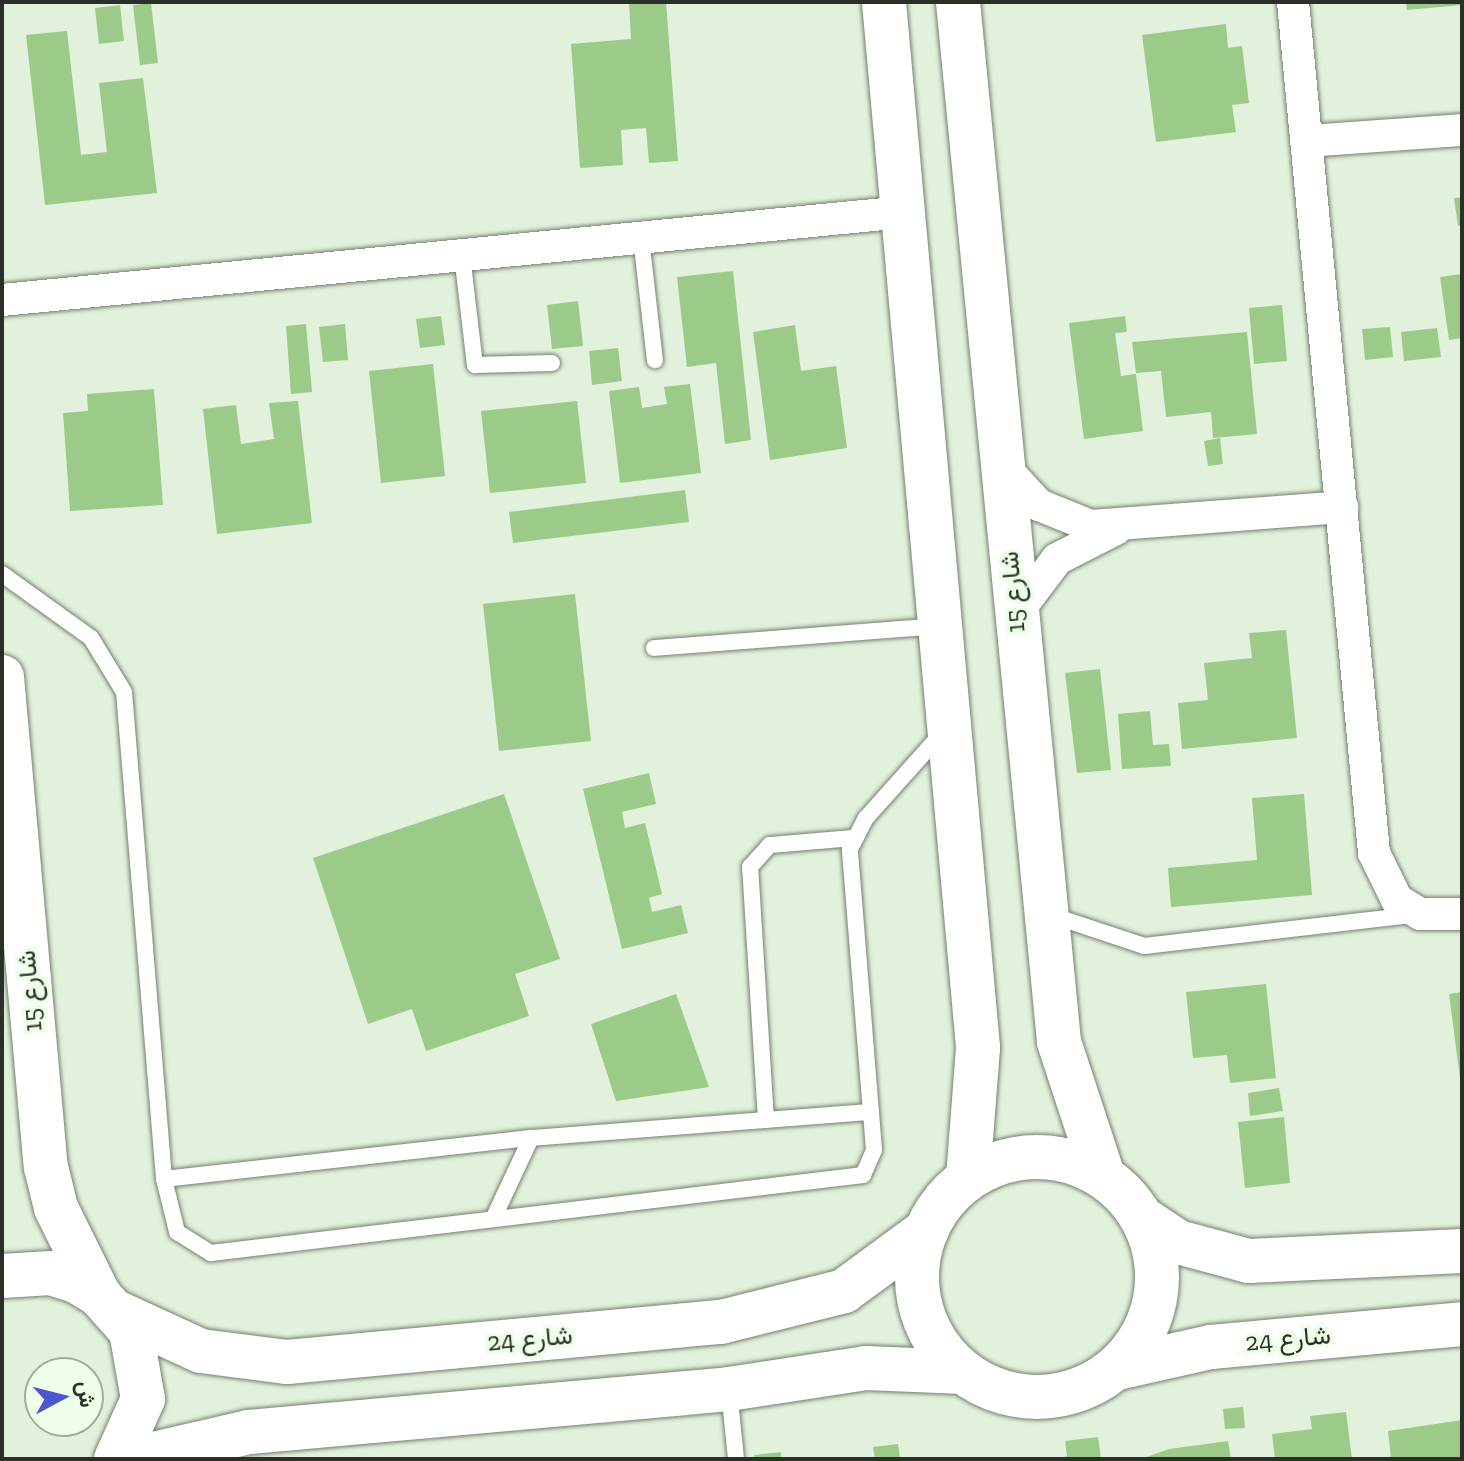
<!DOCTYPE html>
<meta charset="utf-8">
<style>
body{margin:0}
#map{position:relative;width:1464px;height:1461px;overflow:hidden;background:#e2f1dc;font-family:"Zilla Slab",Vazirmatn,serif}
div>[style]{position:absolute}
.building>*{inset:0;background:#9bca89}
.roads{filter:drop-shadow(0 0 2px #73806e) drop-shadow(0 0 2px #73806e)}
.lane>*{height:16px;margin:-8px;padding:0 8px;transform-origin:8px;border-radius:8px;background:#fff}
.street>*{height:32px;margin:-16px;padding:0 16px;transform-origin:16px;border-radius:16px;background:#fff}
.secondary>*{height:44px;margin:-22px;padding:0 22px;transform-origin:22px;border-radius:22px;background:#fff}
.secondary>.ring{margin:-22px;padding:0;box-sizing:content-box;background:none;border:44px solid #fff;border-radius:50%}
span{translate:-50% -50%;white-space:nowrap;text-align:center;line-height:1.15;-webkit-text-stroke:8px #effee9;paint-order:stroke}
.street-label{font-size:26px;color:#2a2f28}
.frame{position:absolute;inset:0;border:4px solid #2a2f28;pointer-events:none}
.north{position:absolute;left:24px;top:1357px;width:80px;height:80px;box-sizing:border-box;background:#effee9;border:2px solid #a0ab9c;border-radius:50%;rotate:83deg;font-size:22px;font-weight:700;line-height:32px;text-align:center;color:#2a2f28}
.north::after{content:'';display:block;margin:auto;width:28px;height:36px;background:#4d57cd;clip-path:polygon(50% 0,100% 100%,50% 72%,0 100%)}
</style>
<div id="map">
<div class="building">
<i style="clip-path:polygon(629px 2px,666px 2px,678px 161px,649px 163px,646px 128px,621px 130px,623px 165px,580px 168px,571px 44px,631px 39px)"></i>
<i style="clip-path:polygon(1406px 2px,1462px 2px,1462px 5px,1407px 10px)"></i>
<i style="clip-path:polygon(151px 3px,158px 63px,140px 65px,133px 5px)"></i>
<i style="clip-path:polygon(120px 5px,124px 41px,99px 44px,95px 8px)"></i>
<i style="clip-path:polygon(1226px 24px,1228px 48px,1242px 46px,1249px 103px,1232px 105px,1236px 132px,1156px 142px,1142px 35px)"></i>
<i style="clip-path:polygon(67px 31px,81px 155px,107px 152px,99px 83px,143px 78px,157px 193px,45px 205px,26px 35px)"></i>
<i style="clip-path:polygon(1462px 197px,1462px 225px,1458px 226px,1454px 198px)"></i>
<i style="clip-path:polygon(733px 271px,751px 440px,725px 444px,716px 363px,687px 367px,677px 277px)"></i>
<i style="clip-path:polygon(1462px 274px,1462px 338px,1449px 340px,1440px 277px)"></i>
<i style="clip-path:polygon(578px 301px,583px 346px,552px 349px,547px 305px)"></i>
<i style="clip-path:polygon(1282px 305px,1287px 361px,1254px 364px,1249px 308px)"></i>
<i style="clip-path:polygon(441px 316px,445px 345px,420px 348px,416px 319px)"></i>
<i style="clip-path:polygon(1125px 316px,1127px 332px,1115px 333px,1121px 376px,1136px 374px,1143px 431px,1084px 439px,1069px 323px)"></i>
<i style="clip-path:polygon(306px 324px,312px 392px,291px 394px,286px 326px)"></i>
<i style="clip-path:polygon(345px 324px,348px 360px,323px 362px,319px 327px)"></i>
<i style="clip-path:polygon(795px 325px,801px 371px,836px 366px,847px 448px,770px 460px,753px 332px)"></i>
<i style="clip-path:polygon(1390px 327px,1393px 357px,1365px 360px,1362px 329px)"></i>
<i style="clip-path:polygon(1437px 328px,1441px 357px,1404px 361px,1401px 332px)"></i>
<i style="clip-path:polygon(1247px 332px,1257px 434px,1213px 438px,1211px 412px,1166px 417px,1161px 371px,1136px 373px,1132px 342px)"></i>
<i style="clip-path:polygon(618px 348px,622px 381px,592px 385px,589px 351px)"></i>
<i style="clip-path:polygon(433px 364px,445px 476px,381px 483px,369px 371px)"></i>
<i style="clip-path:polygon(690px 384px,701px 473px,620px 483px,609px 391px,639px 387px,642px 408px,667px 404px,664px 387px)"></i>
<i style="clip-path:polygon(154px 389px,163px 505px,70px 511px,63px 413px,88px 411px,87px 394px)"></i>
<i style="clip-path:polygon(298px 401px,312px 523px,217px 534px,203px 409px,236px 405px,241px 444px,274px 439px,269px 403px)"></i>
<i style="clip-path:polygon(577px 401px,586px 483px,490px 493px,481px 411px)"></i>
<i style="clip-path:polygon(1220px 438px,1223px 464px,1208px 466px,1204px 441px)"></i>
<i style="clip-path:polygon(685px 490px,689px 522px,513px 543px,509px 512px)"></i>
<i style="clip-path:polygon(575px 594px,591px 741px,499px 751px,483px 604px)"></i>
<i style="clip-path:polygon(1286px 630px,1297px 738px,1182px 749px,1178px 703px,1208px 700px,1204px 663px,1252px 658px,1249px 633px)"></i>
<i style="clip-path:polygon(1100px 669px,1111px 770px,1077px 773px,1065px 673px)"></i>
<i style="clip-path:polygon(1150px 711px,1153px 745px,1169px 744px,1171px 766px,1122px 769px,1118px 714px)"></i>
<i style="clip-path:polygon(649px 773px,656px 804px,622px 812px,625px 828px,645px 823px,662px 894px,649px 898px,652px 912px,681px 905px,688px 933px,622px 949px,583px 789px)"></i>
<i style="clip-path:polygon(504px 794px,560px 959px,515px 974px,529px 1016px,426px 1051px,412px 1009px,368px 1024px,313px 858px)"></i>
<i style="clip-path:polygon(1304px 794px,1312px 895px,1171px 907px,1168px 868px,1257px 860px,1252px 798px)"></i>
<i style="clip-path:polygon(1266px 984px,1276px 1078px,1230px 1083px,1227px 1055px,1193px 1058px,1186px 992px)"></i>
<i style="clip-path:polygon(1462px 992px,1462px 1078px,1460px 1078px,1449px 994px)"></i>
<i style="clip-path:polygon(676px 994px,709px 1087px,616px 1101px,591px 1024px)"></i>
<i style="clip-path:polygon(1279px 1088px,1283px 1111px,1250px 1116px,1248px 1093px)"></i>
<i style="clip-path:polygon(1284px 1117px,1290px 1183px,1245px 1188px,1238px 1122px)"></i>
<i style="clip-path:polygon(1243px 1407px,1245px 1428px,1225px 1429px,1223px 1409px)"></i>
<i style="clip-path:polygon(1346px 1412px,1352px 1459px,1275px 1459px,1272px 1434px,1312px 1429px,1310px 1416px)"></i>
<i style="clip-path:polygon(1462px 1420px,1462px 1459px,1391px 1459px,1388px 1431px)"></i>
<i style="clip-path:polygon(1098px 1437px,1101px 1459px,1057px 1459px,1067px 1456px,1065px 1441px)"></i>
<i style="clip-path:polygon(1228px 1441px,1231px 1459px,1141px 1459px,1169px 1449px)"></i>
<i style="clip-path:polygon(898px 1444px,900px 1459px,875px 1459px,873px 1447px)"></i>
<i style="clip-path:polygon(781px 1452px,781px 1459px,755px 1459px,754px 1455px)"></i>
</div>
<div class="roads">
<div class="lane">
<i style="left:641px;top:238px;width:123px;rotate:83.5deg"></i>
<i style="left:462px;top:255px;width:111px;rotate:83.3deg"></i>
<i style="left:475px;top:365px;width:77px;rotate:-1.5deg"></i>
<i style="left:2px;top:574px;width:110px;rotate:35.7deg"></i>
<i style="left:91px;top:638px;width:63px;rotate:58.6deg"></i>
<i style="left:124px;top:692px;width:489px;rotate:85.3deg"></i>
<i style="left:164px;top:1179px;width:55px;rotate:76.2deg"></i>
<i style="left:177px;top:1232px;width:40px;rotate:32deg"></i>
<i style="left:211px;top:1253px;width:657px;rotate:-6.82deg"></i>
<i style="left:863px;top:1175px;width:27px;rotate:-66deg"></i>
<i style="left:874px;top:1150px;width:302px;rotate:-94.6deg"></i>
<i style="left:850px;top:849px;width:35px;rotate:-63deg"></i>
<i style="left:866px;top:818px;width:114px;rotate:-48.2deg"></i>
<i style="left:654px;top:648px;width:285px;rotate:-4.4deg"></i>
<i style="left:1051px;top:915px;width:98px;rotate:18.4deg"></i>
<i style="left:1144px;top:946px;width:271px;rotate:-6.6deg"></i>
<i style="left:766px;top:1120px;width:254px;rotate:-93.6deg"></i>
<i style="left:750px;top:867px;width:30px;rotate:-48deg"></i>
<i style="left:770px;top:845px;width:84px;rotate:-4.8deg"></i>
<i style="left:164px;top:1179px;width:369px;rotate:-6.4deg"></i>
<i style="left:531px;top:1138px;width:341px;rotate:-4.4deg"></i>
<i style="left:494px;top:1217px;width:87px;rotate:-64.9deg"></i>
<i style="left:729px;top:1390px;width:69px;rotate:84.2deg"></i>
</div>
<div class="street">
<i style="left:1293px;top:2px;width:855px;rotate:84.56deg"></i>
<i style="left:1374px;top:853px;width:52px;rotate:63.9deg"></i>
<i style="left:1397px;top:900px;width:27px;rotate:31deg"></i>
<i style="left:1420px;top:914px;width:42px"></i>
<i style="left:1308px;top:141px;width:154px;rotate:-4.1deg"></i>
<i style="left:2px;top:300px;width:906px;rotate:-5.57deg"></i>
<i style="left:1001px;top:464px;width:56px;rotate:47.2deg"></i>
<i style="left:1039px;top:505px;width:56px;rotate:22deg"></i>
<i style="left:1091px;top:526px;width:252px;rotate:-4.3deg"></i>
<i style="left:1015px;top:615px;width:70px;rotate:-53.1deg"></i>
<i style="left:1057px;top:559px;width:66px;rotate:-27deg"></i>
</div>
<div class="secondary">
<i style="left:884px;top:2px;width:1050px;rotate:84.86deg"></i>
<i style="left:978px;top:1048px;width:131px;rotate:94.4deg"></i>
<i style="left:958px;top:2px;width:1045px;rotate:84.45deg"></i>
<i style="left:1059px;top:1042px;width:141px;rotate:71.8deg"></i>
<i style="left:2px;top:677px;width:492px;rotate:84.9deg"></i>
<i style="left:46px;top:1167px;width:42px;rotate:76.3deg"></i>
<i style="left:56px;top:1208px;width:97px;rotate:63.7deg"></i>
<i class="ring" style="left:917px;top:1157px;width:196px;height:196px"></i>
<i style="left:1142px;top:1218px;width:43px;rotate:33.7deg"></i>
<i style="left:1178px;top:1242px;width:73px;rotate:15deg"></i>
<i style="left:1249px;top:1261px;width:213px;rotate:-2.7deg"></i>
<i style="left:2px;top:1276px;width:49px;rotate:-3.5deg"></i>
<i style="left:51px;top:1273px;width:26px;rotate:18deg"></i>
<i style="left:76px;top:1281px;width:27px;rotate:31deg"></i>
<i style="left:99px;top:1295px;width:48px;rotate:48.4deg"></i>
<i style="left:131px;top:1331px;width:69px;rotate:80deg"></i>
<i style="left:143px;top:1399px;width:66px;rotate:114.2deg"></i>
<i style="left:118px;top:1313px;width:91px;rotate:24.6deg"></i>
<i style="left:201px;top:1351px;width:87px;rotate:7.3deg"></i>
<i style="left:287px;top:1362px;width:436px;rotate:-5.3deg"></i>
<i style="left:721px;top:1322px;width:127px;rotate:-14.1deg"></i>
<i style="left:844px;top:1291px;width:103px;rotate:-36.3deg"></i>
<i style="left:1117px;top:1368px;width:96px;rotate:-12.6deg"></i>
<i style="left:1211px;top:1347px;width:252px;rotate:-5.2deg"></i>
<i style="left:132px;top:1459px;width:120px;rotate:-13deg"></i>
<i style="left:249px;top:1432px;width:482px;rotate:-5.1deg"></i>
<i style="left:729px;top:1389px;width:139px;rotate:-8.7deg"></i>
<i style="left:866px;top:1368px;width:97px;rotate:2.4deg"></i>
</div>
</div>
<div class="street-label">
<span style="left:1013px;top:592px;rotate:-95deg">شارع 15</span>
<span style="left:30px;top:991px;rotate:-95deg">شارع 15</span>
<span style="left:530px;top:1339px;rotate:-5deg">شارع 24</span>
<span style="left:1288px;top:1339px;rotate:-5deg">شارع 24</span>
</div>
<div class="frame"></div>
<div class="north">ش</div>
</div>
